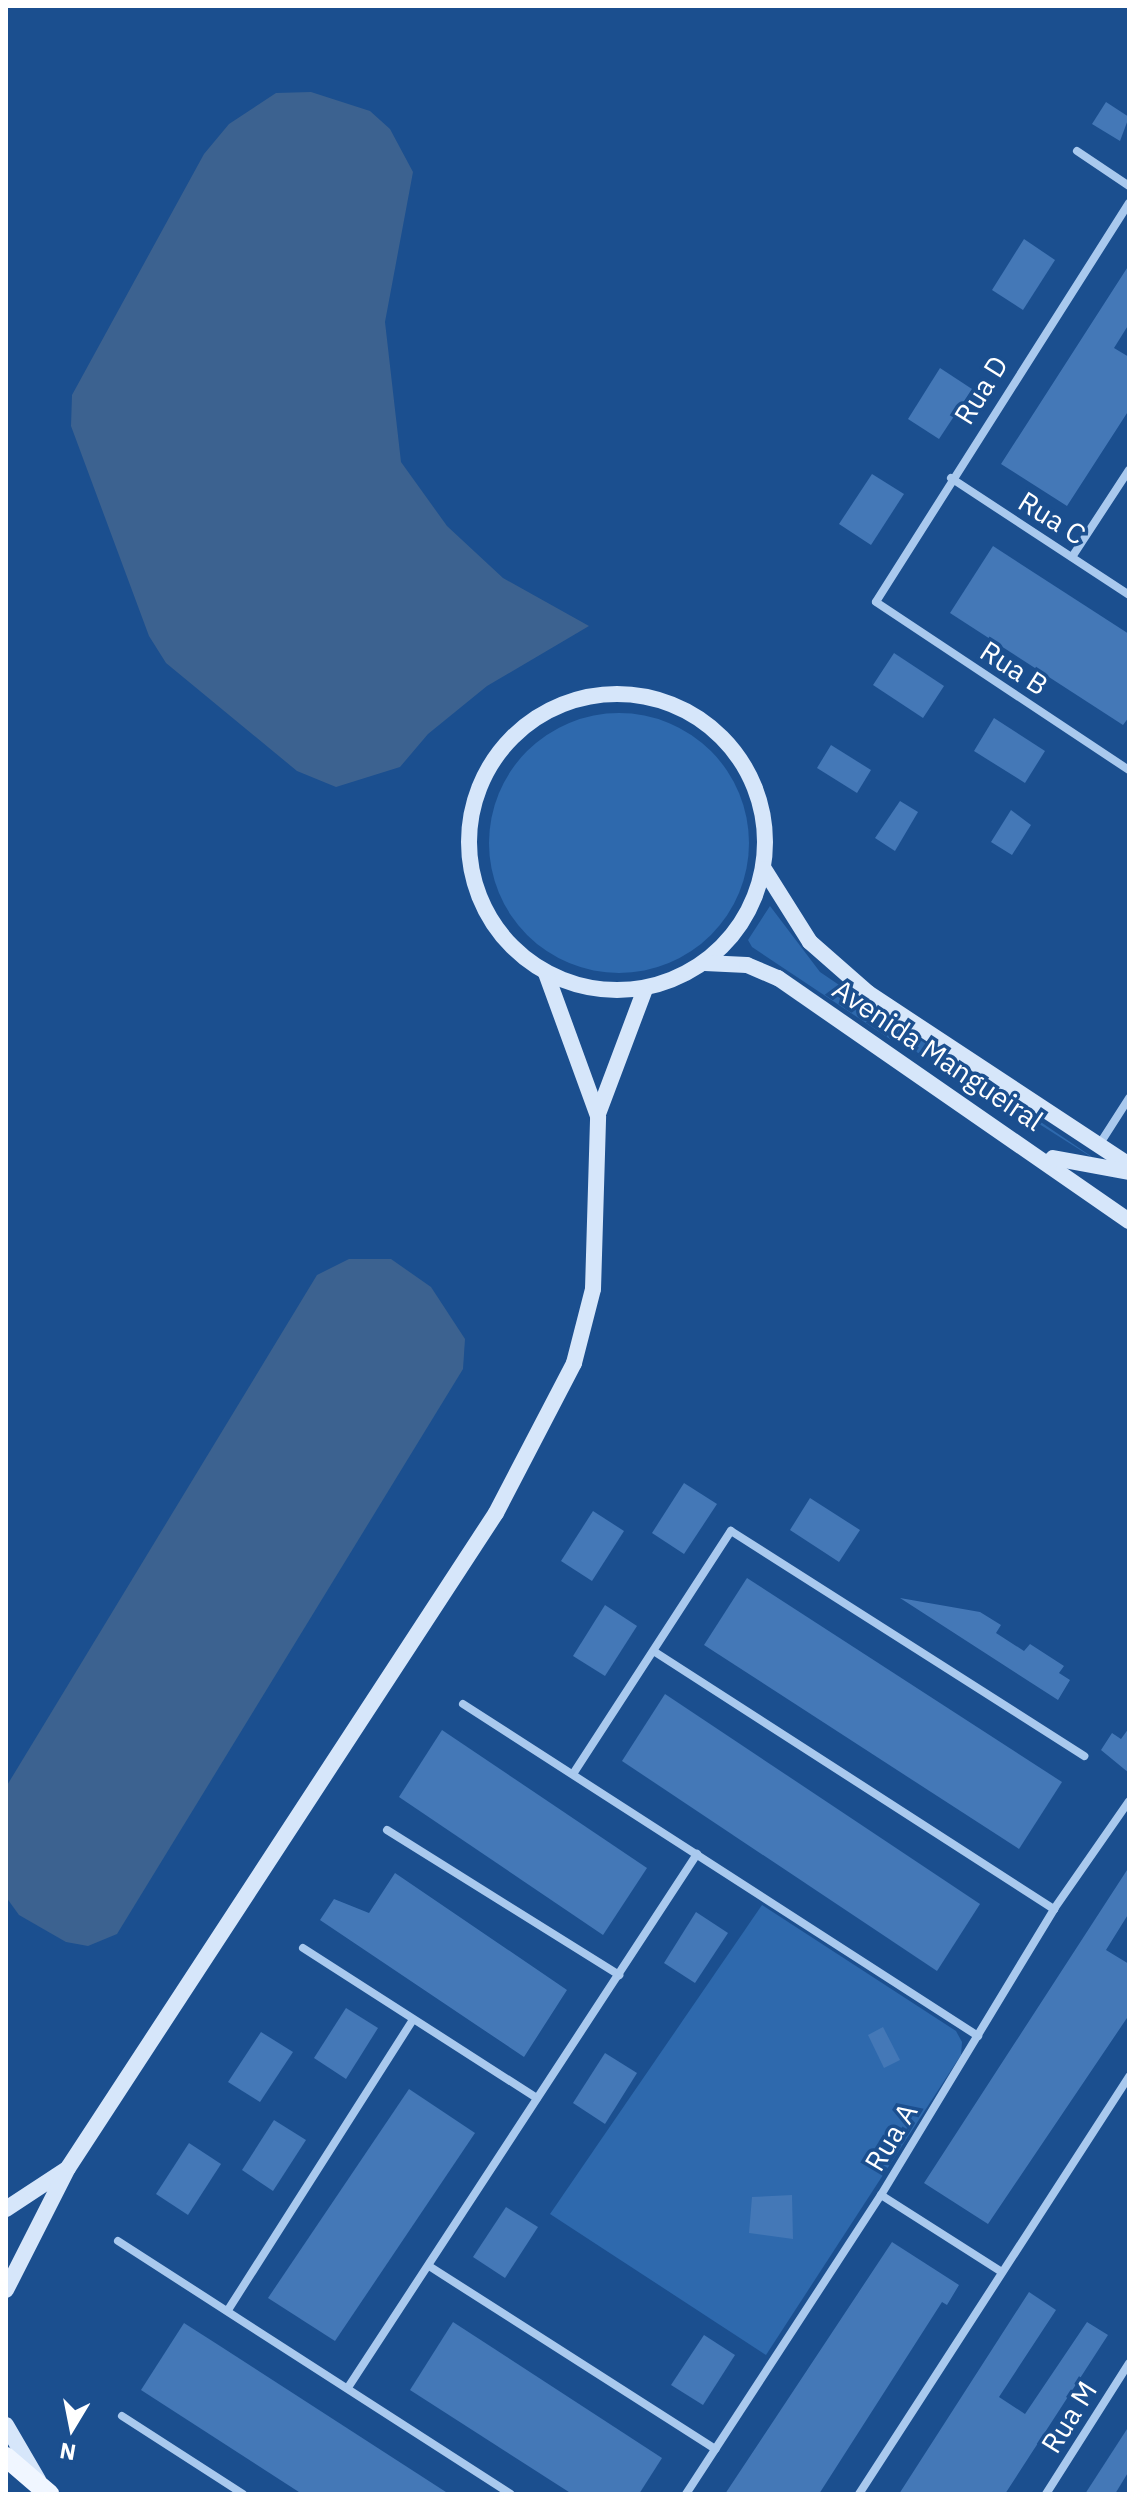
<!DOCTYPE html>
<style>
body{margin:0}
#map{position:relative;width:1135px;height:2500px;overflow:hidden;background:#1b4f8f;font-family:"IBM Plex Sans",sans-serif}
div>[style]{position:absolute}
.green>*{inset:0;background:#2e69ad}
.round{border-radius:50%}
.water>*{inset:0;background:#3c6290}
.building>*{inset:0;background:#4478b7}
.street>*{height:8px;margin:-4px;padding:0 4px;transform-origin:4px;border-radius:4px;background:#a9c9ee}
.secondary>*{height:16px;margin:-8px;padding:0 8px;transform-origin:8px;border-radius:8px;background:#d6e6fa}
.secondary>.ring{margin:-8px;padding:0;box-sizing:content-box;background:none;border:16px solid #d6e6fa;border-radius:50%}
.primary>*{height:20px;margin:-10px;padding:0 10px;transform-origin:10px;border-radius:10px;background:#f0f6ff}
span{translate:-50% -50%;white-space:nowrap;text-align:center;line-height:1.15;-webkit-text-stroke:7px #1b4f8f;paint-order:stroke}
.street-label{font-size:28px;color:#fff}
.frame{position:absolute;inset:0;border:8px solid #fff;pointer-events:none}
.north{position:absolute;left:32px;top:2388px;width:80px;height:80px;-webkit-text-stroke:6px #1b4f8f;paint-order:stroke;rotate:190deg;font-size:22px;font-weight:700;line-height:32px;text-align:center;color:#fff}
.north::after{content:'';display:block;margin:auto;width:28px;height:36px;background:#fff;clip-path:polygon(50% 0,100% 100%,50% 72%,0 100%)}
</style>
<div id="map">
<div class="green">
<i class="round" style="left:489px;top:713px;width:260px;height:260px"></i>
<i style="clip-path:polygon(770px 906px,820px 972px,1107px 1167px,957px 1072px,890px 1039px,752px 947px,748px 940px)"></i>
<i style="clip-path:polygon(762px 1905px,956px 2031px,962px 2042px,961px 2055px,766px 2355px,550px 2214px)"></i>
</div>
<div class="water">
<i style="clip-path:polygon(311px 92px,370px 111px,390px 129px,413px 172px,385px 322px,401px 462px,447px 526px,503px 578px,589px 626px,487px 686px,428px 734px,400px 767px,336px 787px,297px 771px,166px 663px,149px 636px,71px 426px,72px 395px,204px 154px,229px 124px,276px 93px)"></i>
<i style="clip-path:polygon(349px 1259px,391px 1259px,431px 1287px,465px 1339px,463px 1369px,117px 1934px,88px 1946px,66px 1942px,19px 1915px,6px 1897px,6px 1787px,317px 1275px)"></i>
</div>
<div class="building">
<i style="clip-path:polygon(1106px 102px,1129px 117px,1120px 141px,1092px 124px)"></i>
<i style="clip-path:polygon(1024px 239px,1055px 260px,1023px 310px,992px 290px)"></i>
<i style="clip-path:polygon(1129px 265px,1129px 324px,1114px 348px,1129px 357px,1129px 410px,1067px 506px,1001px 464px)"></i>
<i style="clip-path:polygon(940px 368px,972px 389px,939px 439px,908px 419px)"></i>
<i style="clip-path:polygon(872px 474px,904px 494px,871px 545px,839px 524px)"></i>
<i style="clip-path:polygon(993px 546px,1129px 634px,1129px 717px,1123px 725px,950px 613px)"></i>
<i style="clip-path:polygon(894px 653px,944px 686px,923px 718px,873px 685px)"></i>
<i style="clip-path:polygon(994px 718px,1045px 751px,1025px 783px,974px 751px)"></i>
<i style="clip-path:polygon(831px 745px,871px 770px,857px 793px,817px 768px)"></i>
<i style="clip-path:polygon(900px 801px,918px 812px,895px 851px,875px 838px)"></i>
<i style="clip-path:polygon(1011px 810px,1031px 825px,1012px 855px,991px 842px)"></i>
<i style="clip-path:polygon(684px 1483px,717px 1504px,684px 1554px,652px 1533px)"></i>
<i style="clip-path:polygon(810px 1498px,860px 1530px,839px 1562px,790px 1530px)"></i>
<i style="clip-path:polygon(593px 1511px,624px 1531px,592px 1581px,561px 1561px)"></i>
<i style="clip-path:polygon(747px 1578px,1062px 1782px,1019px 1849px,704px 1645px)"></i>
<i style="clip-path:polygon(900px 1598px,980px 1612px,1001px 1625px,996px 1633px,1024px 1651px,1030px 1644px,1064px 1666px,1059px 1673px,1070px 1680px,1058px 1700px)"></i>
<i style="clip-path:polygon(605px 1605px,637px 1626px,605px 1676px,573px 1656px)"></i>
<i style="clip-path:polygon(665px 1694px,980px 1904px,937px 1971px,622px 1761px)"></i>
<i style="clip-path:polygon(1129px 1728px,1129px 1773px,1101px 1750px,1112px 1733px,1121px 1739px)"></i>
<i style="clip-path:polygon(442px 1730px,647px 1868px,603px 1935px,399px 1797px)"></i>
<i style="clip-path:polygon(1129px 1867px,1129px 1913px,1106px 1950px,1129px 1964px,1129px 2015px,988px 2224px,924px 2183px)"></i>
<i style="clip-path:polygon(395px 1873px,567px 1990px,524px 2057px,320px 1920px,334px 1899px,369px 1913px)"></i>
<i style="clip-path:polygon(696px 1912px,728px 1933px,695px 1983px,664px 1963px)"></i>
<i style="clip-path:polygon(346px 2008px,378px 2028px,346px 2079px,314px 2058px)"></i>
<i style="clip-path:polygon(883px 2027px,900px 2060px,884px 2068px,868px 2035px)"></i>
<i style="clip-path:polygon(261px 2032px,293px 2052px,260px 2102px,228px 2082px)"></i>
<i style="clip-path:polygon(605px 2053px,637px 2073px,605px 2124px,573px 2103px)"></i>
<i style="clip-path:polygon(409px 2089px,475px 2133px,335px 2341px,268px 2298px)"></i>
<i style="clip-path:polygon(274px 2120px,306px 2140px,273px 2191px,242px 2170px)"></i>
<i style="clip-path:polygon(189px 2143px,221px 2164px,188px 2215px,156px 2194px)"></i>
<i style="clip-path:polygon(792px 2195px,793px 2239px,749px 2233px,752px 2197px)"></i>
<i style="clip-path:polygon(506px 2207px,538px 2227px,505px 2278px,473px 2257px)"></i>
<i style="clip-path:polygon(892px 2242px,959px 2285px,947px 2305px,942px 2302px,819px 2494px,725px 2494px)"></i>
<i style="clip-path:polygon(1029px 2292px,1056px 2310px,999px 2397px,1025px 2414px,1087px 2322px,1108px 2335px,1005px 2494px,899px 2494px)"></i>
<i style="clip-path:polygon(453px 2322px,662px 2458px,639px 2494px,572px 2494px,410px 2390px)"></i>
<i style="clip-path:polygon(184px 2323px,220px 2346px,449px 2494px,302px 2494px,141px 2390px)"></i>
<i style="clip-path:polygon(704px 2335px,735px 2355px,703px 2405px,671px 2385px)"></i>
<i style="clip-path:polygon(1129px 2426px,1129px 2471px,1115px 2494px,1085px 2494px)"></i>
</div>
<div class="street">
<i style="left:1077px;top:151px;width:63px;rotate:33.9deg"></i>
<i style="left:1129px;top:203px;width:472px;rotate:122.4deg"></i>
<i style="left:876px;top:602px;width:304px;rotate:33.6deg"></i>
<i style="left:951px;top:478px;width:213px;rotate:33.3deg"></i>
<i style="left:1072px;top:557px;width:104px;rotate:-56.8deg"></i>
<i style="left:1099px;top:1145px;width:56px;rotate:-57.4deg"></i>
<i style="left:655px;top:1652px;width:475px;rotate:32.8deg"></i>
<i style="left:463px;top:1704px;width:613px;rotate:32.81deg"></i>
<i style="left:573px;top:1774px;width:290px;rotate:-57deg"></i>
<i style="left:731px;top:1531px;width:419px;rotate:32.5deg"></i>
<i style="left:387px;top:1830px;width:274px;rotate:32deg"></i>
<i style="left:303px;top:1948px;width:278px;rotate:32.7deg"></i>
<i style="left:881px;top:2195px;width:143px;rotate:32.5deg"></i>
<i style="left:118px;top:2241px;width:467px;rotate:32.8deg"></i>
<i style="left:429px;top:2266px;width:340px;rotate:32.6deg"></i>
<i style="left:228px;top:2310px;width:344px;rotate:-57.5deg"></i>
<i style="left:349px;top:2386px;width:636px;rotate:-56.81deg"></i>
<i style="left:122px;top:2416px;width:144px;rotate:32.8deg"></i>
<i style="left:686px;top:2494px;width:357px;rotate:-56.9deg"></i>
<i style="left:881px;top:2195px;width:334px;rotate:-58.8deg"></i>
<i style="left:1054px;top:1909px;width:131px;rotate:-55.2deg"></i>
<i style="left:859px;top:2494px;width:498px;rotate:-57.1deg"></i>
<i style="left:1046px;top:2494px;width:155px;rotate:-57.6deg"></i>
</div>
<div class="secondary">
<i class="ring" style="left:469px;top:694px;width:280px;height:280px"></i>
<i style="left:764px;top:869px;width:86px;rotate:57.8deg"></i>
<i style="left:810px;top:942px;width:77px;rotate:41.3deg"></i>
<i style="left:868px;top:993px;width:313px;rotate:33.4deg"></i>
<i style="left:705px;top:963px;width:42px;rotate:2.7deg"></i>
<i style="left:747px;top:965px;width:34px;rotate:23deg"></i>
<i style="left:778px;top:978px;width:427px;rotate:34.7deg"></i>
<i style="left:598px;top:1114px;width:134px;rotate:-69.4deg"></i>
<i style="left:1053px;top:1158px;width:77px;rotate:10.4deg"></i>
<i style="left:6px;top:2209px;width:73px;rotate:-33.3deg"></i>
<i style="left:6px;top:2290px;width:137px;rotate:-63.1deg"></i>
<i style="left:68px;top:2168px;width:782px;rotate:-56.84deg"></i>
<i style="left:496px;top:1513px;width:169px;rotate:-62.5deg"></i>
<i style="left:574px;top:1363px;width:76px;rotate:-75.6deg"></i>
<i style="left:593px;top:1289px;width:173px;rotate:-88.3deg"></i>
<i style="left:598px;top:1116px;width:152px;rotate:-110deg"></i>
<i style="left:6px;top:2425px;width:64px;rotate:59.8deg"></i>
</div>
<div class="primary">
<i style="left:6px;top:2457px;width:57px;rotate:40.7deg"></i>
</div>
<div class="street-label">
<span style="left:981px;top:390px;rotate:-58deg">Rua D</span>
<span style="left:1052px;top:518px;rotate:32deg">Rua C</span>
<span style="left:1014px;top:668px;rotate:33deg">Rua B</span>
<span style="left:938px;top:1055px;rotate:34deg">Avenida Mangueiral</span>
<span style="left:891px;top:2137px;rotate:-59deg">Rua A</span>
<span style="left:1069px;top:2417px;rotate:-58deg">Rua M</span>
</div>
<div class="frame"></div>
<div class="north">N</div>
</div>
